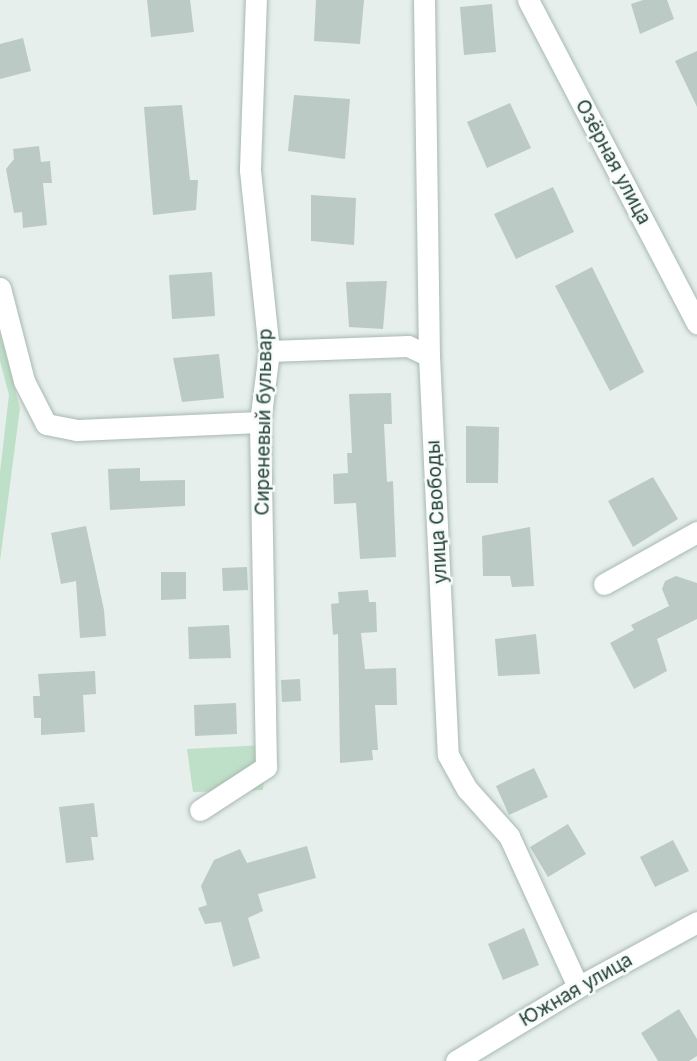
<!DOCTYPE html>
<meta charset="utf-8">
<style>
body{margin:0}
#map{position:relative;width:697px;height:1061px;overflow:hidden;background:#e6efeb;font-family:Inter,sans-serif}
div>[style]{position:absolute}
.green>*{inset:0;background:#bfe0c8}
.building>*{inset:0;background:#bbcac4}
.roads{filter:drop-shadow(0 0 2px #a8b8b2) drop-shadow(0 0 2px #a8b8b2)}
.minor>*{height:21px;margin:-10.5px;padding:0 10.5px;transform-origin:10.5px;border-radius:10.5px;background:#fff}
span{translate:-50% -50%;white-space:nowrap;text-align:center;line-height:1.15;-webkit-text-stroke:5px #f7fbf9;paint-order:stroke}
.street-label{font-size:19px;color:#24423a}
</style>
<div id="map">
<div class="green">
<i style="clip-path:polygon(0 333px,20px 408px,0 561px,0 472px,9px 395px,0 361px)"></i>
<i style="clip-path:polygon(265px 745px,263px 790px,193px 792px,187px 749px)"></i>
</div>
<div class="building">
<i style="clip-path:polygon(147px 0,190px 0,194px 32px,151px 37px)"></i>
<i style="clip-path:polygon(316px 0,364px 0,360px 44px,314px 41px)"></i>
<i style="clip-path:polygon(643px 0,667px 0,674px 19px,640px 34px,631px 4px)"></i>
<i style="clip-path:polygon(492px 4px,496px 52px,464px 55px,460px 7px)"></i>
<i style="clip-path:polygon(23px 38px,31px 71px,0 79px,0 44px)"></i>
<i style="clip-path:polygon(697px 51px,697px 107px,675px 61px)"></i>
<i style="clip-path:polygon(294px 95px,350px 99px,345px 159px,288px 151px)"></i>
<i style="clip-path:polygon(510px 103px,531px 148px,487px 168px,467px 122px)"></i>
<i style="clip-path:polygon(182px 105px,190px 180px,198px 180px,196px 210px,153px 215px,144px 107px)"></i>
<i style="clip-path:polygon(39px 146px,41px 162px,50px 161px,52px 183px,43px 183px,47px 225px,23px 228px,22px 212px,14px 213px,6px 169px,14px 159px,13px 149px)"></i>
<i style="clip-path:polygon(553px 187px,574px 232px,516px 259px,494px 214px)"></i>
<i style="clip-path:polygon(311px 195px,356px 198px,354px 245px,311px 241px)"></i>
<i style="clip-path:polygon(592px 267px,644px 372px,610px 391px,555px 286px)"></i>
<i style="clip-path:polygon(212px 272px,215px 316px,172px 319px,169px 275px)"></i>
<i style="clip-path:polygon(387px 281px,383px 329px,349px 327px,346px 282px)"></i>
<i style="clip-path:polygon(219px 354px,224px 398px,182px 402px,173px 358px)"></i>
<i style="clip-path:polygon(391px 393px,392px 424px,384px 424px,387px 482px,393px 481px,396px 557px,360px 559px,356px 503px,334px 504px,333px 474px,348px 473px,347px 453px,352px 453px,349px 394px)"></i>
<i style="clip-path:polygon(466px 426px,499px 427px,498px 483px,466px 483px)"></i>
<i style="clip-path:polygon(140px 468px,140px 481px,185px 480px,185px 506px,110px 510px,108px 469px)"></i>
<i style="clip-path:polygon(653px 477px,678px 519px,633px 547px,608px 501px)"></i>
<i style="clip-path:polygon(86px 526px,104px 610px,106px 636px,80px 638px,76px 581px,61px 584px,51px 533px)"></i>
<i style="clip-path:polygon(530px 527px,534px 586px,512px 587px,510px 576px,483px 576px,482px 536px)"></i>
<i style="clip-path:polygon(247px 567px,248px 590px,223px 591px,222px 568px)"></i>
<i style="clip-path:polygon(161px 572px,186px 572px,186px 599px,161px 600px)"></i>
<i style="clip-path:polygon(676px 576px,697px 583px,697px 619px,657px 639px,667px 671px,634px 689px,610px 643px,634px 630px,631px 625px,669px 606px,662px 589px,665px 581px)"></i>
<i style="clip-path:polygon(368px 590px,369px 602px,376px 602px,377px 632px,361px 633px,365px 669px,396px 668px,397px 705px,375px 705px,378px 750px,372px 750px,373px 760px,340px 763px,338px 634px,333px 635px,331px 604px,339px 603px,338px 592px)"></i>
<i style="clip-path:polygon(229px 625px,231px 658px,189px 659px,188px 627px)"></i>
<i style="clip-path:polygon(536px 634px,540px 674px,498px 676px,495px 639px)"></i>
<i style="clip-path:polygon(95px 671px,96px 694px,83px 695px,85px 732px,41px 735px,41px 718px,34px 718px,33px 696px,40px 696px,38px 674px)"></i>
<i style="clip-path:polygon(300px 679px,301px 701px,282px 702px,281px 680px)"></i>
<i style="clip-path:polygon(236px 703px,237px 734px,195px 736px,194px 705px)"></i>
<i style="clip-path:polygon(534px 768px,548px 797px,509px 815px,496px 786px)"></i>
<i style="clip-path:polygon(94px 803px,98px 837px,91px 837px,94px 860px,66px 863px,59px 807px)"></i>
<i style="clip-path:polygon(568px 824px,586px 854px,548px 877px,530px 847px)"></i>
<i style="clip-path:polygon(673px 840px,689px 871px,655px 887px,640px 857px)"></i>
<i style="clip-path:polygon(307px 846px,316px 878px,258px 894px,263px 911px,248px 918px,260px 958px,233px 967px,221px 922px,205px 924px,198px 908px,207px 905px,201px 886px,214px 860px,240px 849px,247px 863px)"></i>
<i style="clip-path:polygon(524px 928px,539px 965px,503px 980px,488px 944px)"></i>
<i style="clip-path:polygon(679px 1009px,697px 1039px,697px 1056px,689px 1061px,658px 1061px,641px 1033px)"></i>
</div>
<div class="roads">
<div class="minor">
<i style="left:424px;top:0;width:356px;rotate:89.2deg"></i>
<i style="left:429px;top:356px;width:399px;rotate:87.3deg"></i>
<i style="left:448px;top:755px;width:39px;rotate:61deg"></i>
<i style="left:467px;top:789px;width:63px;rotate:48.2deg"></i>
<i style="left:509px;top:836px;width:166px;rotate:65.4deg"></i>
<i style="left:528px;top:0;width:365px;rotate:62.4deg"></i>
<i style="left:0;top:288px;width:96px;rotate:75.5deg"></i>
<i style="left:24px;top:381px;width:48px;rotate:62.9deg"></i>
<i style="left:46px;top:424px;width:32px;rotate:11deg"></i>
<i style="left:77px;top:430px;width:183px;rotate:-2.5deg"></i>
<i style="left:269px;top:351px;width:139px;rotate:-2.1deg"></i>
<i style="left:408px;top:346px;width:23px;rotate:25deg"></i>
<i style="left:604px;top:584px;width:107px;rotate:-29.2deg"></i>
<i style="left:200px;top:810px;width:79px;rotate:-33.1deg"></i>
<i style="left:266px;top:767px;width:345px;rotate:-91deg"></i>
<i style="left:260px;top:422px;width:72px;rotate:-82.8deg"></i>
<i style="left:269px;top:351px;width:183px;rotate:-96deg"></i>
<i style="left:250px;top:169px;width:169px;rotate:-88deg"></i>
<i style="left:456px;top:1061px;width:143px;rotate:-31.2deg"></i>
<i style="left:578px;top:987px;width:136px;rotate:-28.6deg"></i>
</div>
</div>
<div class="street-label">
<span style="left:613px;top:162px;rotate:62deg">Озёрная улица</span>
<span style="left:264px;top:422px;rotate:-89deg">Сиреневый бульвар</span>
<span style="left:437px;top:512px;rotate:-93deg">улица Свободы</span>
<span style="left:576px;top:990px;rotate:-30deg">Южная улица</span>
</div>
</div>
